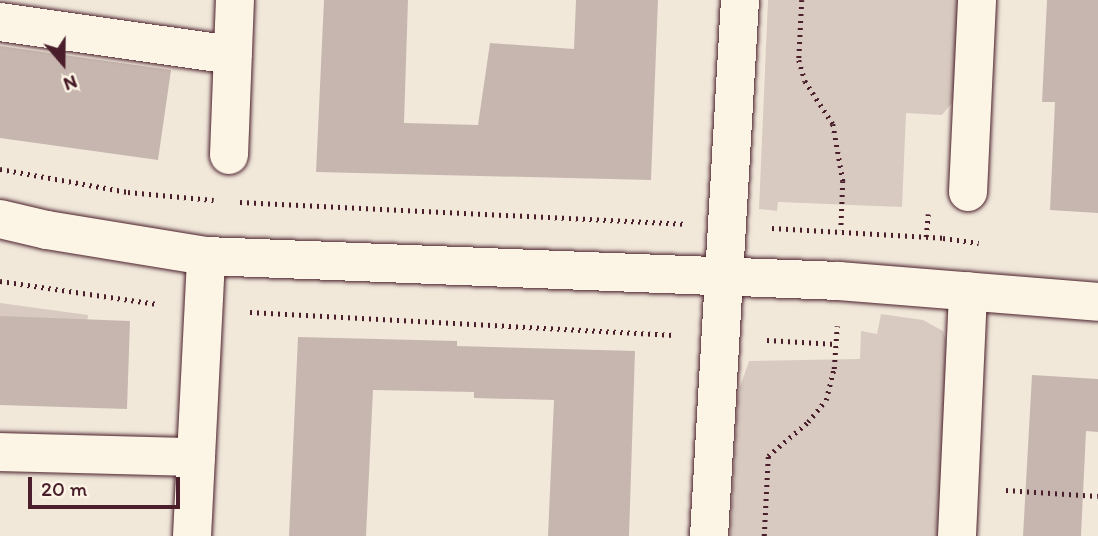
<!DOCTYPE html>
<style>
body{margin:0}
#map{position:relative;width:1098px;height:536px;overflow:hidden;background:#f1e8da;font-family:Itim,sans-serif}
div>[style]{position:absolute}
.green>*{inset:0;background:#d8cac0}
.building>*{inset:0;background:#c7b6af}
.path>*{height:4.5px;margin-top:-2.25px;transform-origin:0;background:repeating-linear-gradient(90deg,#4a1f2b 0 2px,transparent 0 7px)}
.roads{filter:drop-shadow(0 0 2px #4a1f2b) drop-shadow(0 0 2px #4a1f2b)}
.minor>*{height:38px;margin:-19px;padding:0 19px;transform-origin:19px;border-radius:19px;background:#fcf5e5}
.tertiary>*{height:38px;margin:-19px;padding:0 19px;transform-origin:19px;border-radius:19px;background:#fcf5e5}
span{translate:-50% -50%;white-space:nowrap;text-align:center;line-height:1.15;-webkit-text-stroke:7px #fcf5e5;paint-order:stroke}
.north{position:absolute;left:28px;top:28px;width:70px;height:70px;-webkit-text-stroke:5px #fcf5e5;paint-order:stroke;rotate:160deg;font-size:19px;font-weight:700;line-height:28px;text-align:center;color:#4a1f2b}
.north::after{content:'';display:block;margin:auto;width:24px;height:32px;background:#4a1f2b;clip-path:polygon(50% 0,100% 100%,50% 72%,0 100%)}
.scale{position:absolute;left:28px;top:477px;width:152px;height:32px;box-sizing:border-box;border:4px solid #4a1f2b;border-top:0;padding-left:9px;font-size:21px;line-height:24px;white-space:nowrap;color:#4a1f2b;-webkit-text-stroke:5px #fcf5e5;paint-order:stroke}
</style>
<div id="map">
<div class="green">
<i style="clip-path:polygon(768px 0,958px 0,954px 100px,942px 115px,906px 113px,902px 207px,778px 202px,777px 211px,759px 209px)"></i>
<i style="clip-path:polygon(0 303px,88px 315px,87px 324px,0 321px)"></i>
<i style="clip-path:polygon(881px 314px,923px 320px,943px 331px,951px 355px,941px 536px,730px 536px,738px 393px,749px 361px,860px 359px,861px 331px,877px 334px)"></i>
</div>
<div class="building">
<i style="clip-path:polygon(324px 0,408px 0,404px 123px,478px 125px,490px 43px,574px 49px,576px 0,658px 0,651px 180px,316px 172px)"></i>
<i style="clip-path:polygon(1047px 0,1098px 0,1098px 213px,1050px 210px,1055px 102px,1042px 102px)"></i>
<i style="clip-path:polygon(0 46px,171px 70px,158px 160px,0 138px)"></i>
<i style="clip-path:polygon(0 316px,130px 321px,127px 409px,0 405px)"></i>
<i style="clip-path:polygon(298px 337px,457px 341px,457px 346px,635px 351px,629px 536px,548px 536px,554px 400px,474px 398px,474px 392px,373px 390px,366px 536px,289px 536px)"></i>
<i style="clip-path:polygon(1032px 375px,1098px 379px,1098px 432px,1086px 431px,1081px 536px,1023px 536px)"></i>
</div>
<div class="path">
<i style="left:802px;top:0;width:60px;rotate:92.9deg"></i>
<i style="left:799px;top:60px;width:22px;rotate:74deg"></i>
<i style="left:805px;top:81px;width:51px;rotate:56.9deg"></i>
<i style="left:833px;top:124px;width:58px;rotate:80deg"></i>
<i style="left:843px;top:181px;width:49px;rotate:92.3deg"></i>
<i style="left:0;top:169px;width:130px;rotate:10.2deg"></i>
<i style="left:128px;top:192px;width:86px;rotate:5.3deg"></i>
<i style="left:240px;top:202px;width:444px;rotate:2.8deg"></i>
<i style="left:772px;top:228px;width:171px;rotate:3.3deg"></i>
<i style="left:943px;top:238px;width:36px;rotate:8deg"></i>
<i style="left:926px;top:237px;width:23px;rotate:-85deg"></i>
<i style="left:0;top:281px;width:159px;rotate:8.3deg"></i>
<i style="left:250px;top:312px;width:425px;rotate:3.1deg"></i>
<i style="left:767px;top:340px;width:69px;rotate:3.3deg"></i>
<i style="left:1006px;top:490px;width:92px;rotate:3.7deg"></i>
<i style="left:764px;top:536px;width:80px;rotate:-87.1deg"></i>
<i style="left:768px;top:456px;width:52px;rotate:-40.4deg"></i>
<i style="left:808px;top:422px;width:28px;rotate:-51deg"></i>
<i style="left:826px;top:400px;width:32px;rotate:-76deg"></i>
<i style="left:834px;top:369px;width:43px;rotate:-86deg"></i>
</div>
<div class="roads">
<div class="minor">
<i style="left:0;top:22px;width:235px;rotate:8.1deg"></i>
<i style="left:229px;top:155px;width:155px;rotate:-87.8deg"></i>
<i style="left:968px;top:192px;width:192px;rotate:-87.3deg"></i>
<i style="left:0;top:452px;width:196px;rotate:1.5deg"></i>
<i style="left:192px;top:536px;width:280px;rotate:-87.1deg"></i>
<i style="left:709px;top:536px;width:537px;rotate:-86.69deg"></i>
<i style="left:957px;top:536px;width:245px;rotate:-87.4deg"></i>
</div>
<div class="tertiary">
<i style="left:0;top:219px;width:48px;rotate:13.2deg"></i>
<i style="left:47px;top:230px;width:161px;rotate:9.3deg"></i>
<i style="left:206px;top:256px;width:633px;rotate:2.26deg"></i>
<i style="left:839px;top:281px;width:260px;rotate:4.6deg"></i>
</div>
</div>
<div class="north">N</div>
<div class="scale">20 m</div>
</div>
